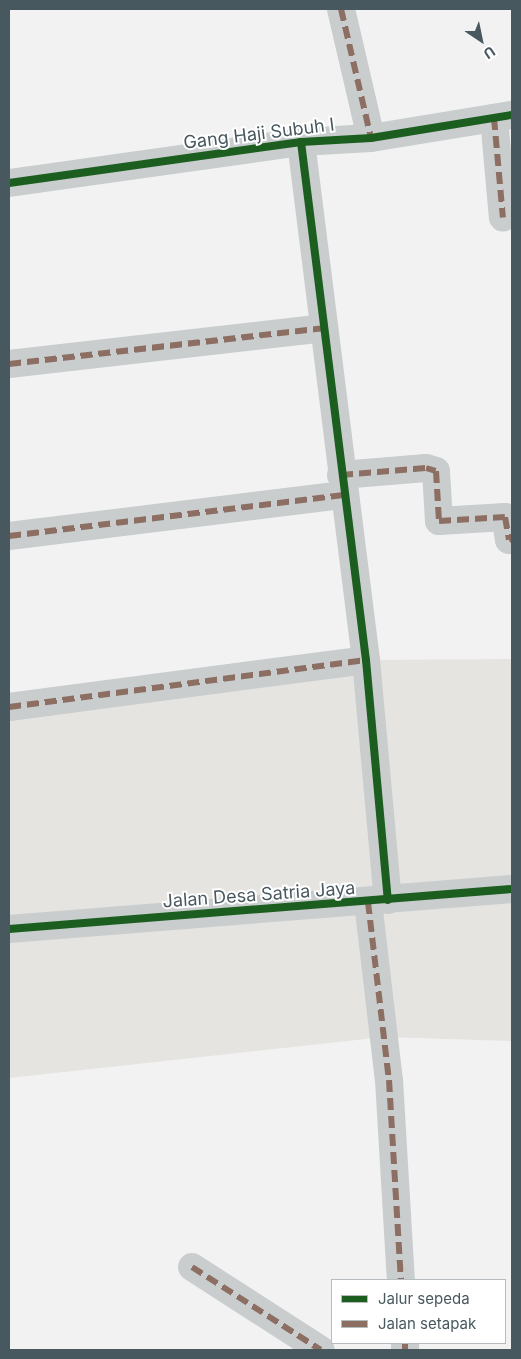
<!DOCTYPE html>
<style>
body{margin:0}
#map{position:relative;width:521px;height:1359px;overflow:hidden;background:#f2f2f2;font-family:Inter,sans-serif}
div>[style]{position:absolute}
.commercial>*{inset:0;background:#e6e4e0}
.minor>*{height:28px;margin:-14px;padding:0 14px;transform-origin:14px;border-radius:14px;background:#c9cdce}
.tertiary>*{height:28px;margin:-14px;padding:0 14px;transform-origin:14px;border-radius:14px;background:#c9cdce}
.quiet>*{height:6px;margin-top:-3px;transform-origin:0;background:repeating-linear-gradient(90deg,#8d6e63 0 12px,transparent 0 18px)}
.cycleway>*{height:8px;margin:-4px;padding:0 4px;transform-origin:4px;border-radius:4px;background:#1b5e20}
span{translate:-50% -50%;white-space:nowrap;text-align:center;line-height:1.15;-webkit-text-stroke:4px #fff;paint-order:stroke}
.street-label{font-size:18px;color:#48585f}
.frame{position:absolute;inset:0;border:10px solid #48585f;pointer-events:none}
.legend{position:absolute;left:331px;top:1279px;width:175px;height:65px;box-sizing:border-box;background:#fff;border:1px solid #b6bcbf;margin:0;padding:6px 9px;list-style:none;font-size:15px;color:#48585f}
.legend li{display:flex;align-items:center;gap:10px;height:25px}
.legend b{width:25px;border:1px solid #b6bcbf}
.north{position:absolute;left:456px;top:15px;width:50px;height:50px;-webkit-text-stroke:4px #fff;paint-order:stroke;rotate:146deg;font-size:14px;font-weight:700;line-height:20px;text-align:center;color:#48585f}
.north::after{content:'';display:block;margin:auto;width:18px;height:22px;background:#48585f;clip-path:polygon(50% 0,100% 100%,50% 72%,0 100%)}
</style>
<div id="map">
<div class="commercial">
<i style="clip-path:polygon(512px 659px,512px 1041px,384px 1037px,9px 1078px,9px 707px,366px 660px)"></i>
</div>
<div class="minor">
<i style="left:341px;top:9px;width:132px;rotate:76.9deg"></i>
<i style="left:494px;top:118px;width:100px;rotate:84.9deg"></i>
<i style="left:301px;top:142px;width:522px;rotate:82.85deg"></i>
<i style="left:366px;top:660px;width:241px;rotate:84.8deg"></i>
<i style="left:9px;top:183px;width:295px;rotate:-8deg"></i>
<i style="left:301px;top:142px;width:70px;rotate:-3.3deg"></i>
<i style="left:371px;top:138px;width:143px;rotate:-9.3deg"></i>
<i style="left:9px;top:364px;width:316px;rotate:-6.5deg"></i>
<i style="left:341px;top:475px;width:85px;rotate:-4.7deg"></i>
<i style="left:426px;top:468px;width:10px;rotate:17deg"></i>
<i style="left:436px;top:471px;width:50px;rotate:86.6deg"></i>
<i style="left:439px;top:521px;width:66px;rotate:-3.5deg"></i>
<i style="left:505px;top:517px;width:23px;rotate:80deg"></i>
<i style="left:509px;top:540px;width:3px;rotate:-18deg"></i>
<i style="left:9px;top:536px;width:337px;rotate:-7deg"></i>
<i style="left:9px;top:707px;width:360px;rotate:-7.5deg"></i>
<i style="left:368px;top:902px;width:179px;rotate:83.3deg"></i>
<i style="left:389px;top:1080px;width:200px;rotate:86.6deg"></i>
<i style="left:192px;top:1267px;width:153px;rotate:32.8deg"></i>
<i style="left:405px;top:1343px;width:7px;rotate:90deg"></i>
</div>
<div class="tertiary">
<i style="left:9px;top:929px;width:505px;rotate:-4.55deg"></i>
</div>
<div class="quiet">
<i style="left:341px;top:9px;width:132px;rotate:76.9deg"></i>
<i style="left:494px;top:118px;width:100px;rotate:84.9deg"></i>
<i style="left:9px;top:364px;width:316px;rotate:-6.5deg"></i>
<i style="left:341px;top:475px;width:85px;rotate:-4.7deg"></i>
<i style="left:426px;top:468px;width:10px;rotate:17deg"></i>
<i style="left:436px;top:471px;width:50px;rotate:86.6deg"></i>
<i style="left:439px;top:521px;width:66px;rotate:-3.5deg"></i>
<i style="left:505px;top:517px;width:23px;rotate:80deg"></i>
<i style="left:509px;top:540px;width:3px;rotate:-18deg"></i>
<i style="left:9px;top:536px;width:337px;rotate:-7deg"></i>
<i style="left:9px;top:707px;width:360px;rotate:-7.5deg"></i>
<i style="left:368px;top:902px;width:179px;rotate:83.3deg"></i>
<i style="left:389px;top:1080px;width:200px;rotate:86.6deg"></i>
<i style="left:192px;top:1267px;width:153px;rotate:32.8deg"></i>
<i style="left:405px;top:1343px;width:7px;rotate:90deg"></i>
</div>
<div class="cycleway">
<i style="left:301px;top:142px;width:522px;rotate:82.85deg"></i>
<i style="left:366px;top:660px;width:241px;rotate:84.8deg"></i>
<i style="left:9px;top:183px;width:295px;rotate:-8deg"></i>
<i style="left:301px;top:142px;width:70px;rotate:-3.3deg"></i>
<i style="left:371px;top:138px;width:143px;rotate:-9.3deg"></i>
<i style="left:9px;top:929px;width:505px;rotate:-4.55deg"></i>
</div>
<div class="street-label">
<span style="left:259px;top:134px;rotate:-7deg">Gang Haji Subuh I</span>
<span style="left:259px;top:895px;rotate:-4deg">Jalan Desa Satria Jaya</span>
</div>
<div class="frame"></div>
<ul class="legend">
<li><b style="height:6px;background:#1b5e20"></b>Jalur sepeda</li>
<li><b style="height:6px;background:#8d6e63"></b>Jalan setapak</li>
</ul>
<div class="north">U</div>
</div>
